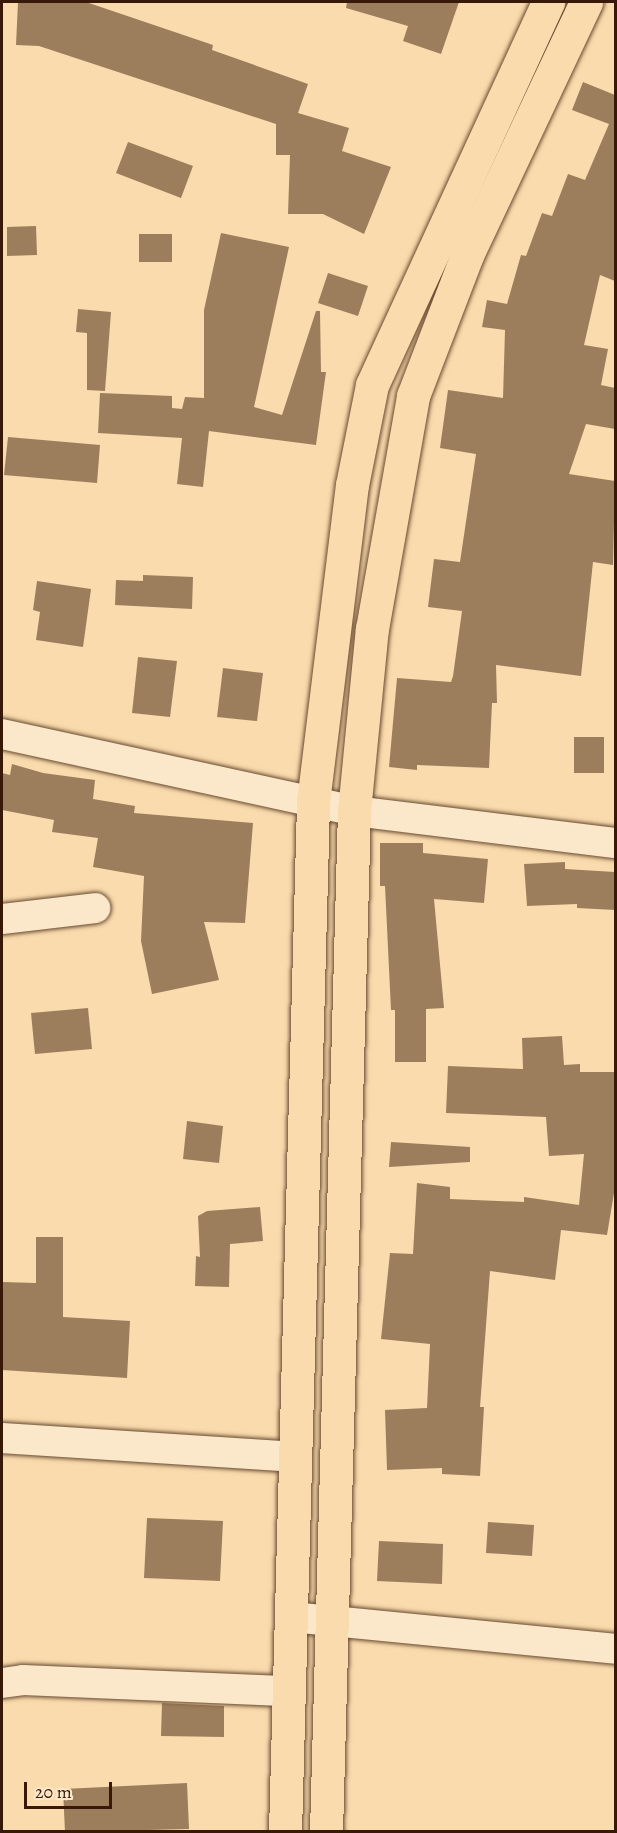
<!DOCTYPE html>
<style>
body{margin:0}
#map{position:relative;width:617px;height:1833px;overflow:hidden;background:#f9dbad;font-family:Alegreya,serif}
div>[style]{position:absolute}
.building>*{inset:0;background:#9c7e5d}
.roads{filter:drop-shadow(0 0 2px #684a30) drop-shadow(0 0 2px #684a30)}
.minor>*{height:30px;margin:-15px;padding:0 15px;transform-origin:15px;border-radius:15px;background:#fbe8ca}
.trunk>*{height:33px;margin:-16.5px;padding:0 16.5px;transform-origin:16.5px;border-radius:16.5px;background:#f9dbad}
span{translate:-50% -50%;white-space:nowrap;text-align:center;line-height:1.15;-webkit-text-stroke:6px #fbe8ca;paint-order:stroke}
.frame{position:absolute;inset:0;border:3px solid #381907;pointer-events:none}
.scale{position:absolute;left:24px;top:1782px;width:88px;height:27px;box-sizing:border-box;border:3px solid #381907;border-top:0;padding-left:8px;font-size:18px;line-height:21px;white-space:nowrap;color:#381907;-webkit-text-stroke:4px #fbe8ca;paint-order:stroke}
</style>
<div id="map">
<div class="building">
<i style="clip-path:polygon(18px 2px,86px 2px,213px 45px,212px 50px,308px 84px,298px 113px,349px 128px,342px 151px,391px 167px,364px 234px,323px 214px,288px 214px,290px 155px,276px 155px,276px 124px,39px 46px,16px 45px)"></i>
<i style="clip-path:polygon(347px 2px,459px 2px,441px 54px,403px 41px,408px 26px,346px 8px)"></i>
<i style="clip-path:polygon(583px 82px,615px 95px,615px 281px,600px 275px,584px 345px,608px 349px,601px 385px,615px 388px,615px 429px,586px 424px,569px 474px,615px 481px,613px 565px,593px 562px,581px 676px,496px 665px,497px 703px,492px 703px,489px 768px,417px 765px,417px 770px,389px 767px,397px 678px,451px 682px,453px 676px,462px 611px,428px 607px,434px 559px,460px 562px,476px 454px,440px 448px,448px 390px,503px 398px,505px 330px,482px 327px,487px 300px,507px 304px,521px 255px,526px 256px,542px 213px,552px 216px,568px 174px,585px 180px,609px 124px,572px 110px)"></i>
<i style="clip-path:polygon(128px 142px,193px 166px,181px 198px,116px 173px)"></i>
<i style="clip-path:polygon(36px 226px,37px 255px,7px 256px,7px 227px)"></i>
<i style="clip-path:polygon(221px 233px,289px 247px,254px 407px,282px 415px,316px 311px,320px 311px,321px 372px,326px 372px,316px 445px,209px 431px,203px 487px,177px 484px,182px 438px,98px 433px,100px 393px,172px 396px,172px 408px,182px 409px,185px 397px,204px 398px,204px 310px)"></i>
<i style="clip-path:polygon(139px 234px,172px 234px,172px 262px,139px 262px)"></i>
<i style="clip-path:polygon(328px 273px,368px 286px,358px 316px,318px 303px)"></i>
<i style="clip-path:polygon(78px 309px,111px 312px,105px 391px,87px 390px,87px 333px,76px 332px)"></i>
<i style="clip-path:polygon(8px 437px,100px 445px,97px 483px,4px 475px)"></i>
<i style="clip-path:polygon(143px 575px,193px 577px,192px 609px,115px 605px,116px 580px,143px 581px)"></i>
<i style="clip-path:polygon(37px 581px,91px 589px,83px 647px,36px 640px,40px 612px,33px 610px)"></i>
<i style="clip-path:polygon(138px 657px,177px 661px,170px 717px,132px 713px)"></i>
<i style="clip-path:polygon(223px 668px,263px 673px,257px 721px,217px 717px)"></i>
<i style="clip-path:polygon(574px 737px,604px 737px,604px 773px,574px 773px)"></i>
<i style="clip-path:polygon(12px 764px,43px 773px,95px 780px,93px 799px,135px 806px,134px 813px,253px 823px,245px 923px,204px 922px,219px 980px,152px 994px,141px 941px,144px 876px,93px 867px,98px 838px,52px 832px,54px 820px,2px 810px,2px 773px,10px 775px)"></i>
<i style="clip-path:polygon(380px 843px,423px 843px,423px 853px,488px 859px,484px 903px,434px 899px,444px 1008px,426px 1009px,426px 1062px,395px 1062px,395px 1010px,391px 1010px,385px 886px,380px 886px)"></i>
<i style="clip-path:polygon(565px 862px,565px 869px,615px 872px,615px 910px,577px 908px,577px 904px,527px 906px,524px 864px)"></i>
<i style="clip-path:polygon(88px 1008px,92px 1049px,35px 1054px,31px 1013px)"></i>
<i style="clip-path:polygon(562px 1036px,564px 1065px,580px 1064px,580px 1072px,615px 1072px,615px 1187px,607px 1235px,561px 1230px,555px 1280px,490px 1271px,480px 1407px,484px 1407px,480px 1476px,442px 1474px,442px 1468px,387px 1470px,385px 1410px,427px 1408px,430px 1344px,381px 1339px,390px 1253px,413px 1254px,417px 1183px,450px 1187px,450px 1199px,524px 1202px,524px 1197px,579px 1205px,584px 1154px,549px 1156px,546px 1117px,446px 1113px,448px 1066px,523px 1069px,522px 1038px)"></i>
<i style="clip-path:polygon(187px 1121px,223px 1126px,219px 1163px,183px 1159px)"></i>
<i style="clip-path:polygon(391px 1142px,470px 1147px,470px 1162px,389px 1167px)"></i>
<i style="clip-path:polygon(260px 1207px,263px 1241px,230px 1244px,229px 1287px,195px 1286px,196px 1256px,200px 1257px,198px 1216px,207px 1211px)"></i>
<i style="clip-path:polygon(36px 1237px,63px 1237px,63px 1317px,130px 1321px,127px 1378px,2px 1370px,2px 1282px,36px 1283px)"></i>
<i style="clip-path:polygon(147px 1518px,223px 1521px,220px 1581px,144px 1578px)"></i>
<i style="clip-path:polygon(488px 1522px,534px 1525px,532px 1556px,486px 1553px)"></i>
<i style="clip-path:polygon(379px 1541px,443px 1544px,442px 1584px,377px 1581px)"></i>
<i style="clip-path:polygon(162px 1703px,224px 1706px,224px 1737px,161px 1736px)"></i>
<i style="clip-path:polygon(187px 1783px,189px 1829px,65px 1832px,63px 1789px)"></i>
</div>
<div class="roads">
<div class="minor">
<i style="left:2px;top:734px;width:360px;rotate:12.3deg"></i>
<i style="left:354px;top:811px;width:264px;rotate:7deg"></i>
<i style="left:2px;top:919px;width:94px;rotate:-6.7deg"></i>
<i style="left:2px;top:1438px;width:292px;rotate:3.7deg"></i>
<i style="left:291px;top:1617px;width:327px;rotate:5.6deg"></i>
<i style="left:2px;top:1683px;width:21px;rotate:-8deg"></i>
<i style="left:23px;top:1680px;width:266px;rotate:2.4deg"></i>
</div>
<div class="trunk">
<i style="left:285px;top:1832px;width:1030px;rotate:-88.44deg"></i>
<i style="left:313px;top:802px;width:319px;rotate:-83deg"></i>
<i style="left:352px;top:485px;width:102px;rotate:-78.7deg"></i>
<i style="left:372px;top:385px;width:422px;rotate:-65.3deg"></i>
<i style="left:326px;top:1832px;width:1021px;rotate:-88.43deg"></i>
<i style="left:354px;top:811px;width:183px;rotate:-84.4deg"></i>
<i style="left:372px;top:629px;width:237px;rotate:-80deg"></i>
<i style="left:413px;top:396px;width:151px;rotate:-69deg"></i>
<i style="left:467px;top:255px;width:280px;rotate:-64.8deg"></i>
</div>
</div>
<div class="frame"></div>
<div class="scale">20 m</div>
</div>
